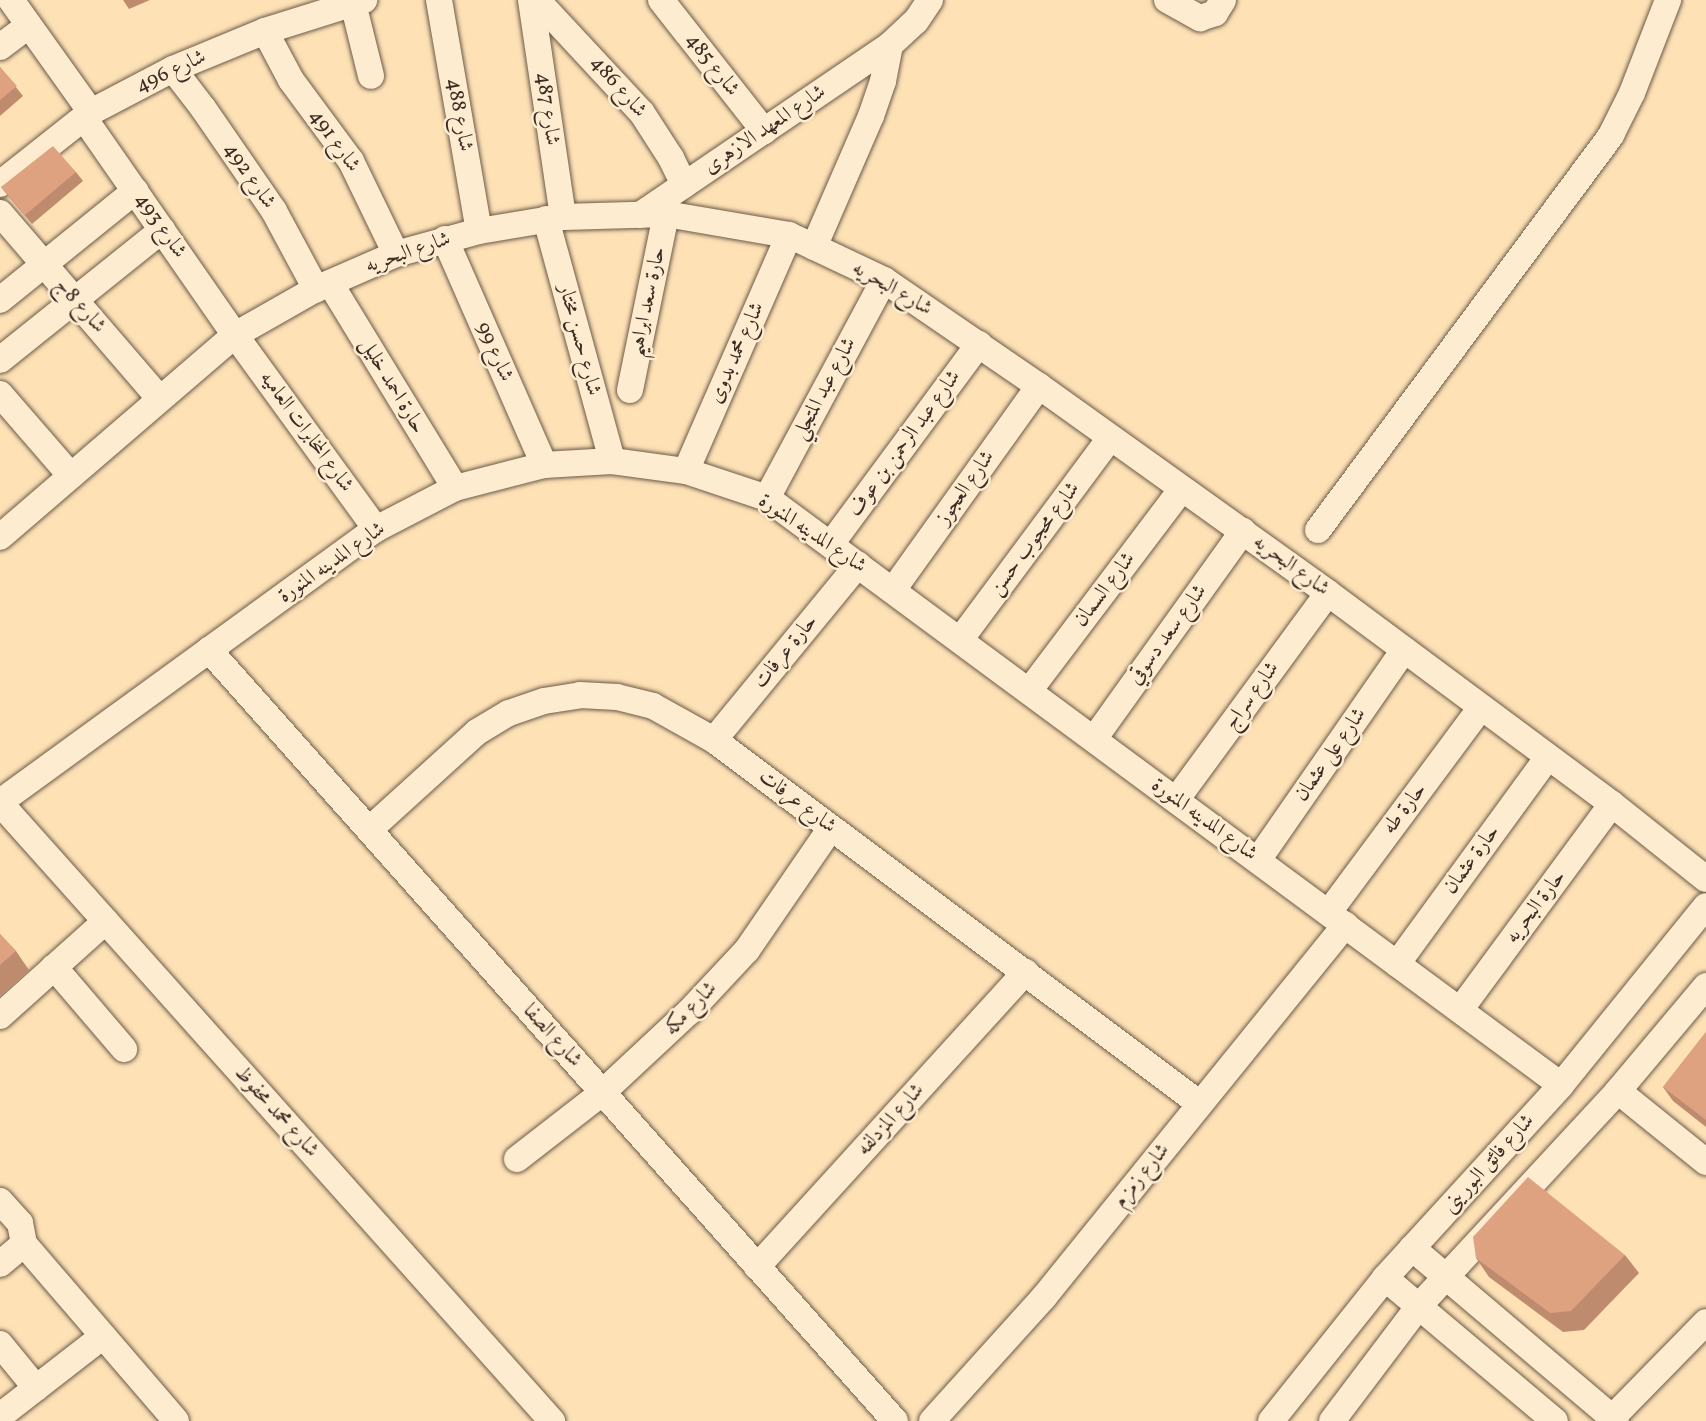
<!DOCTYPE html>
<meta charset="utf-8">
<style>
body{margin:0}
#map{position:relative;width:1706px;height:1421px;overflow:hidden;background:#fee2b6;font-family:Vollkorn,Amiri,serif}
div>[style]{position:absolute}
.roads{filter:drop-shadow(0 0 2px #6c5a49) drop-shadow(0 0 2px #6c5a49)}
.minor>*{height:26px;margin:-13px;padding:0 13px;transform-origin:13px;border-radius:13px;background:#feecd0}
.wall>*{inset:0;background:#bf8b6f}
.building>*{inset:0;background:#dea281}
span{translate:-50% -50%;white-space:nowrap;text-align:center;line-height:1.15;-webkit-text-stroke:5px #feecd0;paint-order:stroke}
.street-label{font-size:21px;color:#3b2c25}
</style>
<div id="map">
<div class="roads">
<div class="minor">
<i style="left:11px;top:0;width:138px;rotate:54.5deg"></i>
<i style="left:439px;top:0;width:234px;rotate:80.2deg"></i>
<i style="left:531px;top:0;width:219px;rotate:81.6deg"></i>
<i style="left:537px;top:0;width:154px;rotate:47.1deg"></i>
<i style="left:642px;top:113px;width:54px;rotate:57.2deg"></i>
<i style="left:671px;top:158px;width:30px;rotate:64deg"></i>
<i style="left:661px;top:0;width:167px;rotate:51.8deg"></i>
<i style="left:1167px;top:0;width:38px;rotate:29deg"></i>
<i style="left:1200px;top:18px;width:16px;rotate:-18deg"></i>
<i style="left:1215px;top:13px;width:15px;rotate:-58deg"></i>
<i style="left:353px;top:3px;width:75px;rotate:76.1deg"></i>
<i style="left:265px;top:31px;width:55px;rotate:62deg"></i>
<i style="left:291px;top:80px;width:101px;rotate:53.5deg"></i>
<i style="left:351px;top:161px;width:103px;rotate:64.2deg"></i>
<i style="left:0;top:47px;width:36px;rotate:-37deg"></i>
<i style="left:173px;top:69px;width:49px;rotate:52.4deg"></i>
<i style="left:203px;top:108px;width:125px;rotate:55.4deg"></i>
<i style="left:274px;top:211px;width:89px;rotate:61.7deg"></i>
<i style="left:84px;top:118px;width:264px;rotate:55.2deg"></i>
<i style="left:235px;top:335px;width:240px;rotate:54deg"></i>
<i style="left:0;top:184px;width:116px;rotate:-38.4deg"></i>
<i style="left:91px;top:112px;width:93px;rotate:-27.7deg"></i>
<i style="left:173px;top:69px;width:100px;rotate:-22.4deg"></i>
<i style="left:265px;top:31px;width:104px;rotate:-17.4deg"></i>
<i style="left:0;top:213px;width:245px;rotate:49.3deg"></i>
<i style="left:640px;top:215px;width:302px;rotate:-34.2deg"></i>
<i style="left:890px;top:45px;width:35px;rotate:-43deg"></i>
<i style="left:916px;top:21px;width:25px;rotate:-56deg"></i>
<i style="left:546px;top:219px;width:251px;rotate:74.7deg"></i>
<i style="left:445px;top:239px;width:247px;rotate:66.3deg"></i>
<i style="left:814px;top:247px;width:143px;rotate:-66.5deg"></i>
<i style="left:871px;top:116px;width:37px;rotate:-71deg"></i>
<i style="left:883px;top:81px;width:37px;rotate:-79deg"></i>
<i style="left:330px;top:283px;width:240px;rotate:58.6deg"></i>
<i style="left:0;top:300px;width:174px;rotate:-38.9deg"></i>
<i style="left:0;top:360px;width:208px;rotate:-38.7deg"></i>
<i style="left:630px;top:390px;width:180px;rotate:-78.4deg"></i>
<i style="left:0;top:394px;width:108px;rotate:49.1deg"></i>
<i style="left:686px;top:471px;width:257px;rotate:-66.4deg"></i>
<i style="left:767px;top:498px;width:247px;rotate:-61.8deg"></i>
<i style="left:1318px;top:530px;width:492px;rotate:-53.4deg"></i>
<i style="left:1611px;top:135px;width:47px;rotate:-63.4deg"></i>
<i style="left:1632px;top:93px;width:100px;rotate:-68.8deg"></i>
<i style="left:0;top:537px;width:310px;rotate:-40.7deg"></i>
<i style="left:235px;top:335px;width:93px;rotate:-29.6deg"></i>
<i style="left:316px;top:289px;width:87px;rotate:-23.6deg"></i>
<i style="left:396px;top:254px;width:86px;rotate:-15.5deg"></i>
<i style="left:479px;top:231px;width:85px;rotate:-9.5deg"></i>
<i style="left:563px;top:217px;width:103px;rotate:-1.7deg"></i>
<i style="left:666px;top:214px;width:125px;rotate:9.7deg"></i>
<i style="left:789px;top:235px;width:105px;rotate:25.3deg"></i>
<i style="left:884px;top:280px;width:188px;rotate:34.4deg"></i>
<i style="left:1039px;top:386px;width:355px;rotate:35.6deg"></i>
<i style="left:1328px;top:593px;width:354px;rotate:36.6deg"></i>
<i style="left:1612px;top:804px;width:120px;rotate:38.6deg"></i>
<i style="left:831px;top:544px;width:249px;rotate:-53.5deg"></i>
<i style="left:893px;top:590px;width:251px;rotate:-54.4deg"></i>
<i style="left:960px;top:640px;width:252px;rotate:-53.4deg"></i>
<i style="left:209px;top:650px;width:1032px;rotate:48.34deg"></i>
<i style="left:1029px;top:691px;width:253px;rotate:-52.9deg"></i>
<i style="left:1094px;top:739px;width:256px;rotate:-54.4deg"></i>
<i style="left:714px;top:740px;width:227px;rotate:-50.6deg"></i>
<i style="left:1176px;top:800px;width:257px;rotate:-53.7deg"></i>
<i style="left:0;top:802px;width:465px;rotate:-36deg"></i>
<i style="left:376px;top:529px;width:89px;rotate:-27.4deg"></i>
<i style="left:455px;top:488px;width:92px;rotate:-14.5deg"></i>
<i style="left:544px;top:465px;width:68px;rotate:-3.4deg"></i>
<i style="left:612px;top:461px;width:75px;rotate:7.7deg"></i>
<i style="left:686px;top:471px;width:85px;rotate:18.4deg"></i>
<i style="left:767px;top:498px;width:987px;rotate:36.48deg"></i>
<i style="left:0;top:803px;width:829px;rotate:48.23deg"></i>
<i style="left:369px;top:830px;width:146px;rotate:-42.2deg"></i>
<i style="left:477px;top:732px;width:37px;rotate:-31deg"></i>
<i style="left:509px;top:713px;width:37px;rotate:-19deg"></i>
<i style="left:544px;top:701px;width:36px;rotate:-9deg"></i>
<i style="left:580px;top:695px;width:37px;rotate:3deg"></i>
<i style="left:617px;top:697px;width:37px;rotate:14deg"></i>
<i style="left:653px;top:706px;width:70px;rotate:29.1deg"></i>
<i style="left:714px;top:740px;width:607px;rotate:36.83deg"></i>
<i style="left:1258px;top:860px;width:256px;rotate:-55.2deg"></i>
<i style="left:1329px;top:912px;width:255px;rotate:-53.4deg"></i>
<i style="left:1397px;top:964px;width:256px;rotate:-53.9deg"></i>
<i style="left:54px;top:967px;width:108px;rotate:49.5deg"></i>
<i style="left:1460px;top:1010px;width:256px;rotate:-53.6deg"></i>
<i style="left:0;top:1016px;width:142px;rotate:-41.9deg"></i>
<i style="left:1618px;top:1091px;width:113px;rotate:38.9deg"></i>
<i style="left:517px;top:1159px;width:108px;rotate:-37.8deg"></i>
<i style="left:602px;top:1093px;width:119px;rotate:-43deg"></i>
<i style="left:689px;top:1012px;width:85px;rotate:-46.9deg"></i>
<i style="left:747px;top:950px;width:148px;rotate:-55.5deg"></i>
<i style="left:0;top:1201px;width:30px;rotate:48deg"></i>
<i style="left:20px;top:1223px;width:21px;rotate:79deg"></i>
<i style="left:24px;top:1244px;width:233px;rotate:49.3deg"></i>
<i style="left:1412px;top:1248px;width:267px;rotate:40.3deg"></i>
<i style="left:0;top:1264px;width:31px;rotate:-40deg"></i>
<i style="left:757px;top:1267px;width:399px;rotate:-47.7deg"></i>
<i style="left:1385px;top:1278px;width:222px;rotate:40.1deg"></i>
<i style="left:0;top:1344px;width:57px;rotate:50.7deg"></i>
<i style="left:0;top:1416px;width:130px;rotate:-37.8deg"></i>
<i style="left:1612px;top:1418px;width:134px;rotate:-45.6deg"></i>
<i style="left:932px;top:1421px;width:167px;rotate:-47.9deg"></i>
<i style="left:1044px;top:1297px;width:479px;rotate:-51deg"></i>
<i style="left:1271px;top:1421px;width:183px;rotate:-51.4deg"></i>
<i style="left:1385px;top:1278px;width:261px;rotate:-47.6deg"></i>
<i style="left:1561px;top:1085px;width:230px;rotate:-51deg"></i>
<i style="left:1332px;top:1421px;width:144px;rotate:-52.9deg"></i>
<i style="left:1419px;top:1306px;width:293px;rotate:-47.2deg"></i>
<i style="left:1618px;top:1091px;width:137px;rotate:-50deg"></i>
</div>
</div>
<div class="wall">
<i style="clip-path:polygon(123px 0,150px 0,129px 9px)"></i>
<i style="clip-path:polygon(0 67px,23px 96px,0 116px)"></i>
<i style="clip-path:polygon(76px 172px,83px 181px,32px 224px,8px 196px,1px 187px)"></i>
<i style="clip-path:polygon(0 934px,16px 951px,29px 970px,0 996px)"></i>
<i style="clip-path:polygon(1706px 1032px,1706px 1127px,1673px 1101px,1663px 1087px)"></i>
<i style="clip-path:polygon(1625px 1255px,1639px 1273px,1584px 1330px,1563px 1332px,1489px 1277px,1476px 1258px)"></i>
</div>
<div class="building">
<i style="clip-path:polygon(0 67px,17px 86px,0 100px)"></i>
<i style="clip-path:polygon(53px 146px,76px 172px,25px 215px,1px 187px)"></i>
<i style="clip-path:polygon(0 934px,16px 951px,0 965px)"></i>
<i style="clip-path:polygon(1706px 1032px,1706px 1120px,1663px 1087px)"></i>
<i style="clip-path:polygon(1528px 1177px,1625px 1255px,1571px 1311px,1550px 1313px,1476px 1258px,1473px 1237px)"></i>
</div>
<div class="street-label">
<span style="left:712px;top:65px;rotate:52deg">شارع 485</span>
<span style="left:171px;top:72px;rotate:-25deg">شارع 496</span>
<span style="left:618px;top:87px;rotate:49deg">شارع 486</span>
<span style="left:547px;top:109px;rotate:82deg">شارع 487</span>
<span style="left:459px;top:115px;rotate:80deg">شارع 488</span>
<span style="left:765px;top:130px;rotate:-34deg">شارع المعهد الازهرى</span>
<span style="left:334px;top:141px;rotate:54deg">شارع 491</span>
<span style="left:249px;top:176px;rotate:55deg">شارع 492</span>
<span style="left:160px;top:226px;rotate:55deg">شارع 493</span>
<span style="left:408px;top:253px;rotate:-19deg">شارع البحريه</span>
<span style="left:892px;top:289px;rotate:30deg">شارع البحريه</span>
<span style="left:648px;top:302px;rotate:-78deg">حارة سعد ابراهيم</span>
<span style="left:80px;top:306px;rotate:49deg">شارع 8ج</span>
<span style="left:579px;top:340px;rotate:75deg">شارع حسن مختار</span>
<span style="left:494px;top:352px;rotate:66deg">شارع 99</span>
<span style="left:737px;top:353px;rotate:-66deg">شارع محمد بدوى</span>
<span style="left:392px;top:386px;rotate:59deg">حارة احمد خليل</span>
<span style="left:825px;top:389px;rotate:-62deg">شارع عبد المتجلي</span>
<span style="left:306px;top:432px;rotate:54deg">شارع المخابرات العاميه</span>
<span style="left:905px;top:444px;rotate:-54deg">شارع عبد الرحمن بن عوف</span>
<span style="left:966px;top:488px;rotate:-55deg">شارع العجوز</span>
<span style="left:812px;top:534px;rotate:34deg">شارع المدينه المنورة</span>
<span style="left:1035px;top:539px;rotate:-53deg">شارع محجوب حسن</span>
<span style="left:332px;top:563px;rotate:-35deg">شارع المدينه المنورة</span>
<span style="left:1291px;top:566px;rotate:36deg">شارع البحريه</span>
<span style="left:1105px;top:590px;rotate:-53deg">شارع السمان</span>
<span style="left:1168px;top:635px;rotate:-54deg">شارع سعد دسوقي</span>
<span style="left:786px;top:652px;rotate:-51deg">حارة عرفات</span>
<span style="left:1252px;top:696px;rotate:-54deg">شارع سراج</span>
<span style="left:1331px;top:755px;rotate:-55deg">شارع على عثمان</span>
<span style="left:797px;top:802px;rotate:37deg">شارع عرفات</span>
<span style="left:1405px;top:809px;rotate:-53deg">حارة طه</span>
<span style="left:1204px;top:820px;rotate:36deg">شارع المدينه المنورة</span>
<span style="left:1472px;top:860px;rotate:-54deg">حارة عثمان</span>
<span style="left:1536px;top:907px;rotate:-53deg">حارة البحريه</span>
<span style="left:691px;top:1009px;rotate:-46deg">شارع مكه</span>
<span style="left:552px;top:1036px;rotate:48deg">شارع الصفا</span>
<span style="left:276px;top:1112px;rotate:48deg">شارع محمد محفوظ</span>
<span style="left:891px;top:1120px;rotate:-48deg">شارع المزدلفه</span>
<span style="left:1489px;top:1164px;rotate:-48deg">شارع فائق البورينى</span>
<span style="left:1142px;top:1176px;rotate:-51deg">شارع زمزم</span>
</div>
</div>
